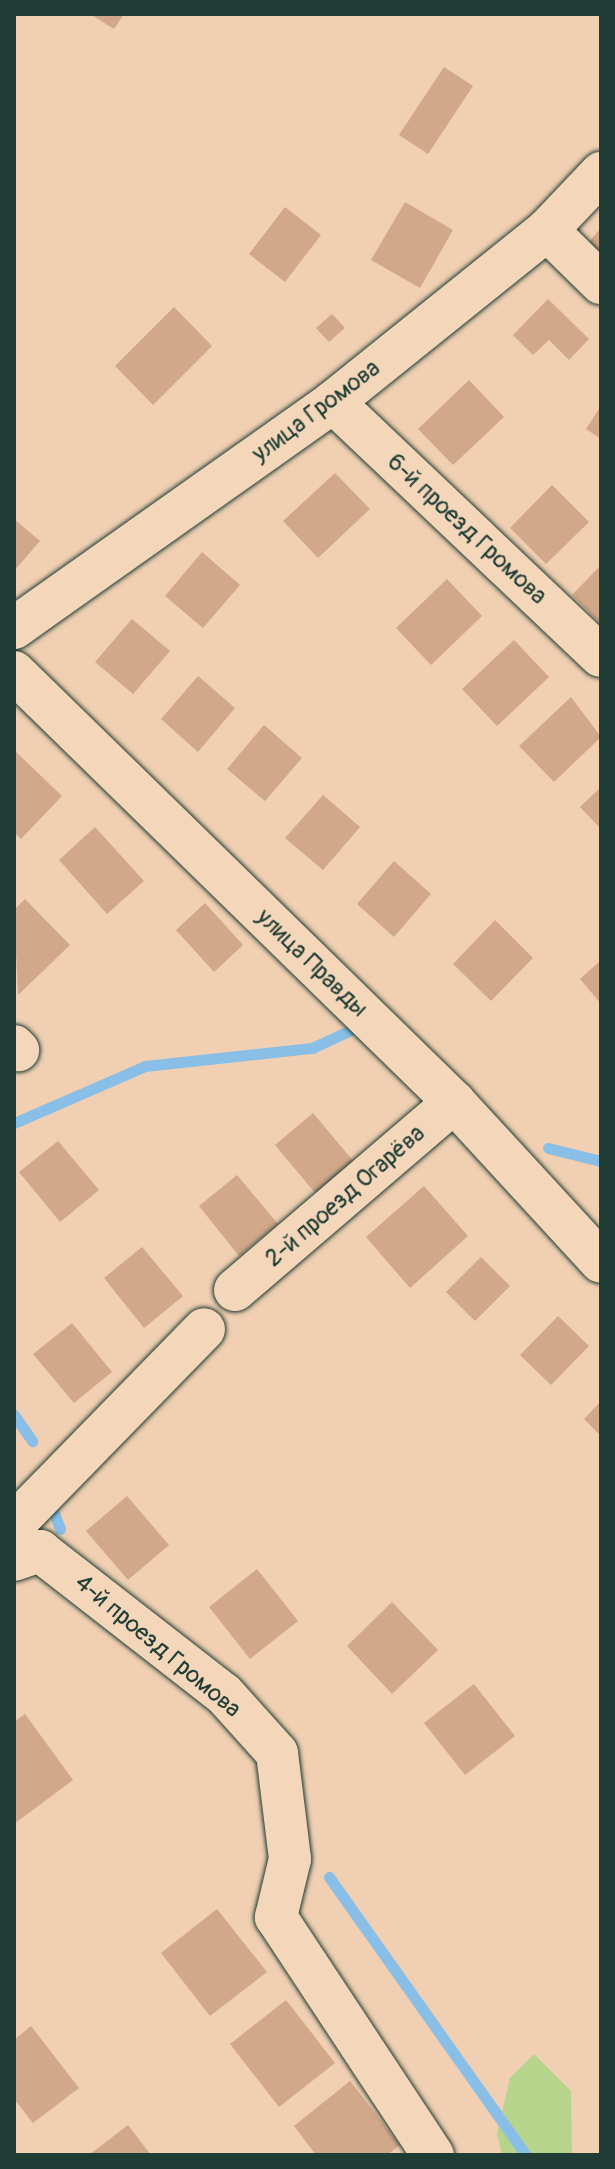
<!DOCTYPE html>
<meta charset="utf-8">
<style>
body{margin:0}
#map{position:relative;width:615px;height:2169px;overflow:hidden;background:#f0cfb2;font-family:Pangolin,sans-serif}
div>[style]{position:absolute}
.green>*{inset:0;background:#b7d48c}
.stream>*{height:11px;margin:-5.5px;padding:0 5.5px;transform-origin:5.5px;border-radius:5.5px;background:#89bfe7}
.building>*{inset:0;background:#d1a88a}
.roads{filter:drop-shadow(0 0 2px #1f3d34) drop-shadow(0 0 2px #1f3d34)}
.minor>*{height:42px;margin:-21px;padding:0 21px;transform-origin:21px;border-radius:21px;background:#f4d6ba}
span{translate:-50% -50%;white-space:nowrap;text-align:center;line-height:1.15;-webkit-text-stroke:6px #f4d6ba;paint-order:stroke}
.street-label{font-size:24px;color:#1f3d34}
.frame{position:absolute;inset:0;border:16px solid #1f3d34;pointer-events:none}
</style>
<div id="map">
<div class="green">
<i style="clip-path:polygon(534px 2054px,571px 2091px,572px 2155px,502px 2155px,497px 2134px,510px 2078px)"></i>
</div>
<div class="stream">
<i style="left:14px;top:1123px;width:143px;rotate:-23.5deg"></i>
<i style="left:145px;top:1066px;width:168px;rotate:-6.2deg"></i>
<i style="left:312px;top:1048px;width:57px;rotate:-24.8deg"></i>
<i style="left:548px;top:1148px;width:55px;rotate:13.8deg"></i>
<i style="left:14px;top:1415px;width:32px;rotate:55deg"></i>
<i style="left:49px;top:1500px;width:31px;rotate:69deg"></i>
<i style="left:329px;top:1877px;width:341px;rotate:54.7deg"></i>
</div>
<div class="building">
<i style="clip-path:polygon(90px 14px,124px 14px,114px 29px)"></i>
<i style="clip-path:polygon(444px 67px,473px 86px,428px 154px,399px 135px)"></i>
<i style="clip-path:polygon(405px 202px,453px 230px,420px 288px,371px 260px)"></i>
<i style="clip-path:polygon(285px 207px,321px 235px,285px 282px,249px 254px)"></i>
<i style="clip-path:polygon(601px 228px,601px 255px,588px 243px)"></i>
<i style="clip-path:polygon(548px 299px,589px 339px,569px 360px,549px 340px,533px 355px,513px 335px)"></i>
<i style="clip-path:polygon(174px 307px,212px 346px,153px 405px,115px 366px)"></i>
<i style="clip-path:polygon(332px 314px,345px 328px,329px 342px,316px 328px)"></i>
<i style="clip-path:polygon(469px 380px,504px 417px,453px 465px,418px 429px)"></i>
<i style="clip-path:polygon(601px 406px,601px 439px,586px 429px)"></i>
<i style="clip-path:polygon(335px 473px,370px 509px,318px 558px,283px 521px)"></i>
<i style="clip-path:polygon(552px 485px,589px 522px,546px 564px,510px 528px)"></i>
<i style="clip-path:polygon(14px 519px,40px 541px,14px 571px)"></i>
<i style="clip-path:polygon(202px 552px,240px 585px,203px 628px,165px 596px)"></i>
<i style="clip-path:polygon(601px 565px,601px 624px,572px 595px)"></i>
<i style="clip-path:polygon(447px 579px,482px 616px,431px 665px,396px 628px)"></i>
<i style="clip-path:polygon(132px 619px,170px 651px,133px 694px,95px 662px)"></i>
<i style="clip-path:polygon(514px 640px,549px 677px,497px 726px,462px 689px)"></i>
<i style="clip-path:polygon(198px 676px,235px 708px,198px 752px,161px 719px)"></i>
<i style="clip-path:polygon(571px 697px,601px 737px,554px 782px,519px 746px)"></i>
<i style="clip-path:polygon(264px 725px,302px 758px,265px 801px,227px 769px)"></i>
<i style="clip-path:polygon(14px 750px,62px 796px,21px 839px,14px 832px)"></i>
<i style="clip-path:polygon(601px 787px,601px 829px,580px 807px)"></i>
<i style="clip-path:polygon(323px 795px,360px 827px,323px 870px,285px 838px)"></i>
<i style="clip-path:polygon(95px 827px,144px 881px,107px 914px,59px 860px)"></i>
<i style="clip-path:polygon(394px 861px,431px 894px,394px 937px,357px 904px)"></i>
<i style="clip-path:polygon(25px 899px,70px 945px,18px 995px,14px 910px)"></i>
<i style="clip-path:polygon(205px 903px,243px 945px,214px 972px,176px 930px)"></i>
<i style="clip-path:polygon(495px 920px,533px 958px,491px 1001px,453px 964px)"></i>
<i style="clip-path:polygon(601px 960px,601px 1004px,580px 979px)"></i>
<i style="clip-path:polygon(313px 1113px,354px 1162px,316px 1194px,275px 1145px)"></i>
<i style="clip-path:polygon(58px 1141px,99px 1190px,60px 1222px,19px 1172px)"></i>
<i style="clip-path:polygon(237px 1175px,278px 1224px,239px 1256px,199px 1206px)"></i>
<i style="clip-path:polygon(424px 1186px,468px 1236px,410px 1288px,366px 1237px)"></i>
<i style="clip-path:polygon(142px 1247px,183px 1296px,144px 1328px,104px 1278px)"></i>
<i style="clip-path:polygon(481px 1257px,510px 1286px,475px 1321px,446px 1292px)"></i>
<i style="clip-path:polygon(558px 1316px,589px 1346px,551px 1385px,520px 1355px)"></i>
<i style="clip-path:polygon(72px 1323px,112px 1372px,74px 1403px,33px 1354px)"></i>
<i style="clip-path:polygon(601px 1401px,601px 1436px,584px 1419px)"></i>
<i style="clip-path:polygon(127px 1496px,169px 1545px,128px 1580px,86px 1531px)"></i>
<i style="clip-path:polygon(257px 1569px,298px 1621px,250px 1659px,209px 1607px)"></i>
<i style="clip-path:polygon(392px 1602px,438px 1650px,392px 1694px,347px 1646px)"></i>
<i style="clip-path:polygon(474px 1684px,515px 1736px,465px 1775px,424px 1723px)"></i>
<i style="clip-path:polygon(25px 1714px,73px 1780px,14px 1824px,14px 1722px)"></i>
<i style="clip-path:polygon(217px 1909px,267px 1972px,210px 2016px,161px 1953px)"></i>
<i style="clip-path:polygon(286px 2000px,335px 2063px,279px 2107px,230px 2044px)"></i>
<i style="clip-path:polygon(31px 2026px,79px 2088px,33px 2123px,14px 2099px,14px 2040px)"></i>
<i style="clip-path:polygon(350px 2081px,400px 2145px,387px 2155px,316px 2155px,294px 2126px)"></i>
<i style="clip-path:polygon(128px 2125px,151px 2155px,89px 2155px)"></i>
</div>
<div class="roads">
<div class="minor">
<i style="left:547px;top:230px;width:76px;rotate:44.5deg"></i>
<i style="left:333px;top:402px;width:369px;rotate:43.5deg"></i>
<i style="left:14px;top:628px;width:391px;rotate:-35.3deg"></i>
<i style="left:333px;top:402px;width:275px;rotate:-38.8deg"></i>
<i style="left:547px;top:230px;width:79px;rotate:-46.5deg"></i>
<i style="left:14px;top:672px;width:615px;rotate:44.34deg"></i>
<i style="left:454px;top:1102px;width:217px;rotate:47.4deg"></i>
<i style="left:14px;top:1046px;width:6px;rotate:45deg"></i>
<i style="left:235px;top:1290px;width:289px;rotate:-40.6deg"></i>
<i style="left:14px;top:1524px;width:272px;rotate:-45.7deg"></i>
<i style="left:14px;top:1560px;width:28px;rotate:-19deg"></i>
<i style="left:40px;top:1551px;width:233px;rotate:37.9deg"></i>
<i style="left:224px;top:1694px;width:79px;rotate:48.1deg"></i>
<i style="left:277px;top:1753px;width:107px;rotate:83deg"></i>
<i style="left:290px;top:1859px;width:60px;rotate:103.6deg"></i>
<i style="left:276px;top:1917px;width:285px;rotate:56.6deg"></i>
</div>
</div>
<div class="street-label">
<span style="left:316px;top:411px;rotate:-37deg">улица Громова</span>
<span style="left:467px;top:529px;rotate:43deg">6-й проезд Громова</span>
<span style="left:312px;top:963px;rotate:44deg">улица Правды</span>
<span style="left:345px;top:1196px;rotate:-41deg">2-й проезд Огарёва</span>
<span style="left:158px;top:1646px;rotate:40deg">4-й проезд Громова</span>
</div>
<div class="frame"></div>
</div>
